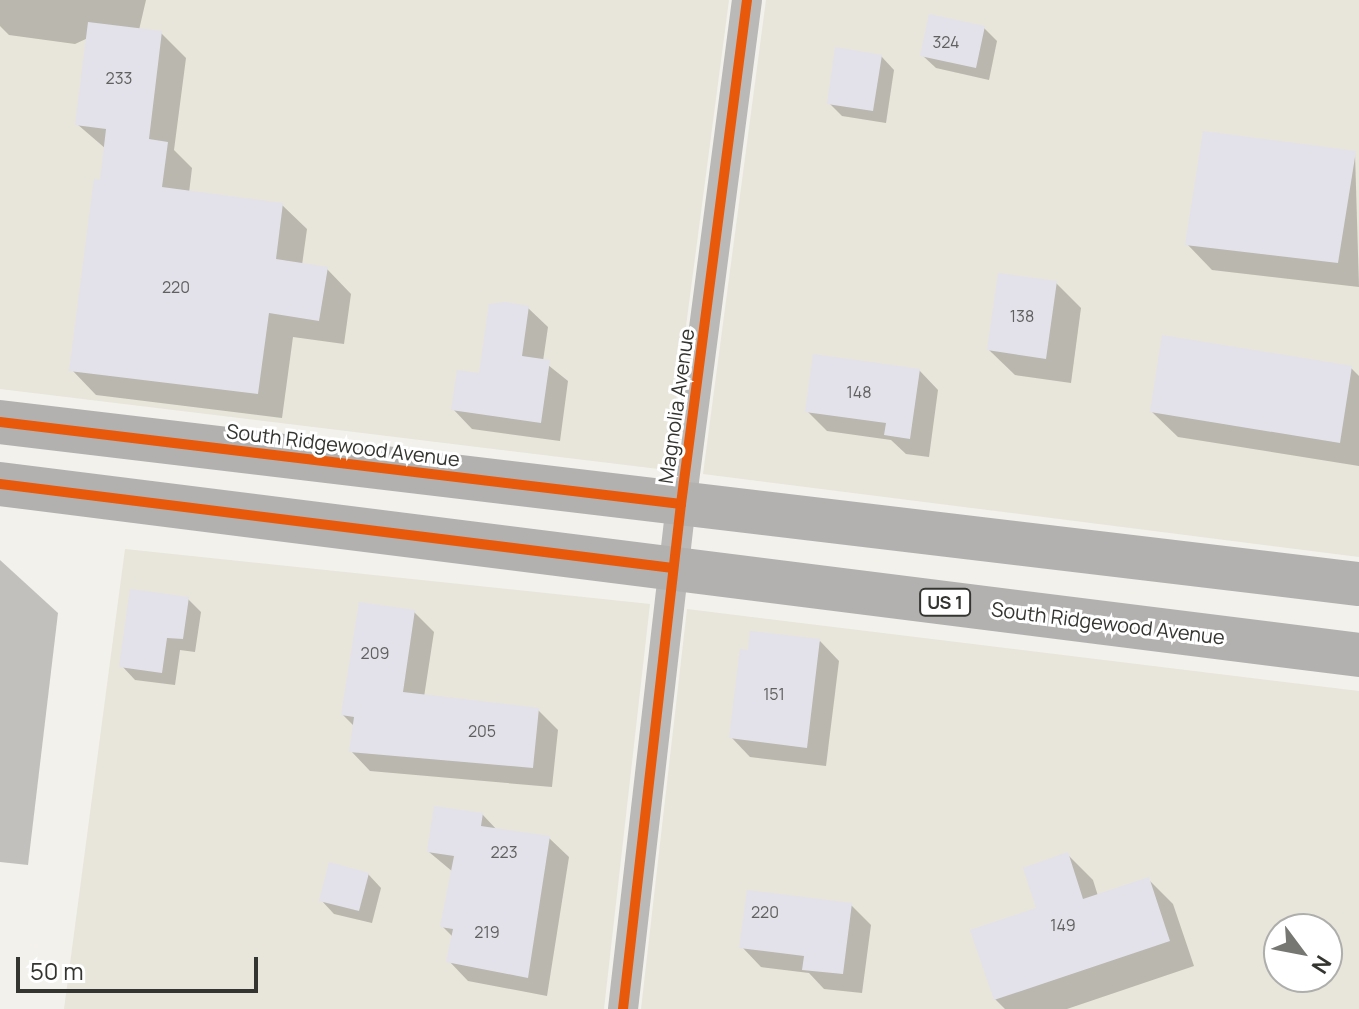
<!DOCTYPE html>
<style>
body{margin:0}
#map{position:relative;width:1359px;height:1009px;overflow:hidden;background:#f2f1ec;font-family:Manrope,sans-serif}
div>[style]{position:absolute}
.built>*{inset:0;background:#e8e5da}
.shadow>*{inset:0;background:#0003}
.building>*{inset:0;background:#e3e2ea}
.minor>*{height:30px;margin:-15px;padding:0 15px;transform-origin:15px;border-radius:15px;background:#bab9b8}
.primary>*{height:44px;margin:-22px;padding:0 22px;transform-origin:22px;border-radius:22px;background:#b3b1b0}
.cycleway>*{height:10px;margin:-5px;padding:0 5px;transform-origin:5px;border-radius:5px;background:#e8590c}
span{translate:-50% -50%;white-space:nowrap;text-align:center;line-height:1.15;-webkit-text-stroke:6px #fff;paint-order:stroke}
.number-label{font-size:16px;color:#60605e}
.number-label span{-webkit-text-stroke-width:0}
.shield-label span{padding:2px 6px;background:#fff;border:2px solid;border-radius:6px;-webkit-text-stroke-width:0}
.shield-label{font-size:18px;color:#343430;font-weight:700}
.street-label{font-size:20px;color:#343430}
.north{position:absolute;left:1263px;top:913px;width:80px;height:80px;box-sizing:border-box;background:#fff;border:2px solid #aeaeac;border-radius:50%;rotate:122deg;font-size:22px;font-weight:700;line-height:32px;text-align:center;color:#343430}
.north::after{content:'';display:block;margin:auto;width:28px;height:36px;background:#767672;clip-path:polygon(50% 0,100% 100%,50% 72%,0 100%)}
.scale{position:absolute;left:16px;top:957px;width:242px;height:36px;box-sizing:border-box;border:4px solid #343430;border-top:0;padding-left:10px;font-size:24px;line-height:28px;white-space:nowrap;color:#343430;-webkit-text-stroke:6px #fff;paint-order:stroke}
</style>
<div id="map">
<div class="built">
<i style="clip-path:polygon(0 0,729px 0,667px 470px,0 389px)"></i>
<i style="clip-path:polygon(766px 0,1359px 0,1359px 557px,703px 474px)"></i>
<i style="clip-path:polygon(125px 549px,650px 604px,604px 1009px,64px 1009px)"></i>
<i style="clip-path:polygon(evenodd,687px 609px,1359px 691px,1359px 1009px,641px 1009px,687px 609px,1279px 929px,1327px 929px,1327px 977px,1279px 977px,1279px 929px)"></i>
</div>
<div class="shadow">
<i style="clip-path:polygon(0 0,146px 0,139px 30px,161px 33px,186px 58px,174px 150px,192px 168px,189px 193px,282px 205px,307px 229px,302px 265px,327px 269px,351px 294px,344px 344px,293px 337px,282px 418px,96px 395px,72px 370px,106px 149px,77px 124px,88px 38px,75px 44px,9px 35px,0 26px)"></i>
<i style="clip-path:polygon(984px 28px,997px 41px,989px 80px,936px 68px,922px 55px)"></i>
<i style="clip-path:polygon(881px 56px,894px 70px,886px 123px,842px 116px,829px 103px)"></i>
<i style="clip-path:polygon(1355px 153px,1359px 287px,1212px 270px,1187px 244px)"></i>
<i style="clip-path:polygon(1056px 283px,1081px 308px,1071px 383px,1015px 375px,989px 350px)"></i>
<i style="clip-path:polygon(528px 308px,548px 327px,543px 361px,568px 381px,560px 441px,472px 429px,453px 409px)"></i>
<i style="clip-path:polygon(1351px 368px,1359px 376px,1359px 466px,1178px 437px,1152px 412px)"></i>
<i style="clip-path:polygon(919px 370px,938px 390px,929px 457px,906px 454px,891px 440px,827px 431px,807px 411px)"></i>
<i style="clip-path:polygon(0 560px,58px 613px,28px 865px,0 862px)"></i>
<i style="clip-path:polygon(188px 599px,201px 612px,195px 652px,180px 650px,175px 685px,135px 680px,122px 666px)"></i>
<i style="clip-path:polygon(414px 612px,434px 632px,424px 697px,538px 710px,558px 730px,552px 787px,370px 771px,351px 751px,354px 726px,343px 715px)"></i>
<i style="clip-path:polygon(820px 641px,839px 661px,826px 766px,750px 757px,731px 737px)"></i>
<i style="clip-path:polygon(482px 814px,498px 831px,549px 838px,569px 857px,547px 996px,468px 981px,449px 961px,453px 937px,442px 926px,453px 872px,429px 852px)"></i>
<i style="clip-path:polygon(1067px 854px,1093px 880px,1098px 896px,1148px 879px,1173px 904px,1194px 966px,1067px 1009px,1005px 1009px,995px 999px)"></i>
<i style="clip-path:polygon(368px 874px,381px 888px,372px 923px,334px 914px,321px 900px)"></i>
<i style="clip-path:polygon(851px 905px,871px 925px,862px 993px,824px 989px,809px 973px,761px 967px,742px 947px)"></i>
</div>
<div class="building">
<i style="clip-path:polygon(929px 14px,985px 26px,976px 68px,920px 56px)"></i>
<i style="clip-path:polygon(88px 22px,162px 31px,149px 139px,168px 142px,162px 187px,283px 203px,276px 259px,328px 267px,319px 321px,269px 313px,258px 394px,69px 371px,94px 179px,100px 180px,106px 129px,75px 125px)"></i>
<i style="clip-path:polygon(835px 47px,882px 55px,873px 111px,827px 104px)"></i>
<i style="clip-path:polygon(1203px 131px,1356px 151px,1338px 263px,1185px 245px)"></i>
<i style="clip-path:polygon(998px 273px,1057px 281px,1046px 359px,987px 350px)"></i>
<i style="clip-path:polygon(505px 302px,529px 306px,522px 356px,550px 360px,541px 423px,451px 410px,457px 370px,479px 373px,489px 304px)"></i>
<i style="clip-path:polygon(1162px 335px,1352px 366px,1340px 443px,1150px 412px)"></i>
<i style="clip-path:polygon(813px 354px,920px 369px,910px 439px,884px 435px,886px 423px,805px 412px)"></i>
<i style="clip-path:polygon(130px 589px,189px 597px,183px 639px,167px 638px,162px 673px,119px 667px)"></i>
<i style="clip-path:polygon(359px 602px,415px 610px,403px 692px,539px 708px,533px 768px,349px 752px,354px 717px,341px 715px)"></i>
<i style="clip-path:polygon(750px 631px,820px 639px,807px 748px,729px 738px,740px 649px,748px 650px)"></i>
<i style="clip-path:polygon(434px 806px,483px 813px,481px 826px,550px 836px,528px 978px,446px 962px,453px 929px,440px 927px,454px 856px,427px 852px)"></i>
<i style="clip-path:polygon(1068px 852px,1083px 899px,1149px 877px,1170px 941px,994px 1000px,970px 930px,1036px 908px,1023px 868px)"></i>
<i style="clip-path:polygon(329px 862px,369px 873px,359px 911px,319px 901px)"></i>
<i style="clip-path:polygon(747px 890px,852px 903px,843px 974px,802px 970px,804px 956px,739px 948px)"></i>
</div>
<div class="minor">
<i style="left:623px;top:1009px;width:508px;rotate:-83.45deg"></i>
<i style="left:681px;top:504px;width:508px;rotate:-82.54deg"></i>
</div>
<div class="primary">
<i style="left:0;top:422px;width:1369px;rotate:6.8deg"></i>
<i style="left:0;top:484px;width:1370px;rotate:7.17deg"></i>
</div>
<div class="cycleway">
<i style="left:0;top:422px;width:686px;rotate:6.87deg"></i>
<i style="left:0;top:484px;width:678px;rotate:7.11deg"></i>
<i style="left:623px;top:1009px;width:508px;rotate:-83.45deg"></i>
<i style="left:681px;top:504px;width:508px;rotate:-82.54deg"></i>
</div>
<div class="number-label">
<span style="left:946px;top:42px">324</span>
<span style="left:119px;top:78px">233</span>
<span style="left:176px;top:287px">220</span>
<span style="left:1022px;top:316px">138</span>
<span style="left:859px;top:392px">148</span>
<span style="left:375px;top:653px">209</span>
<span style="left:774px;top:694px">151</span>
<span style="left:482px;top:731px">205</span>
<span style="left:504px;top:852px">223</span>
<span style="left:765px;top:912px">220</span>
<span style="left:1063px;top:925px">149</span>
<span style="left:487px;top:932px">219</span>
</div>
<div class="shield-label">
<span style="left:945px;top:602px">US 1</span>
</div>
<div class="street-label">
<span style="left:676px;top:406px;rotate:-82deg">Magnolia Avenue</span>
<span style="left:343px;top:445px;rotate:7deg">South Ridgewood Avenue</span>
<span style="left:1108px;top:623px;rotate:7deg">South Ridgewood Avenue</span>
</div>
<div class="north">N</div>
<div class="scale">50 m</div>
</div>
